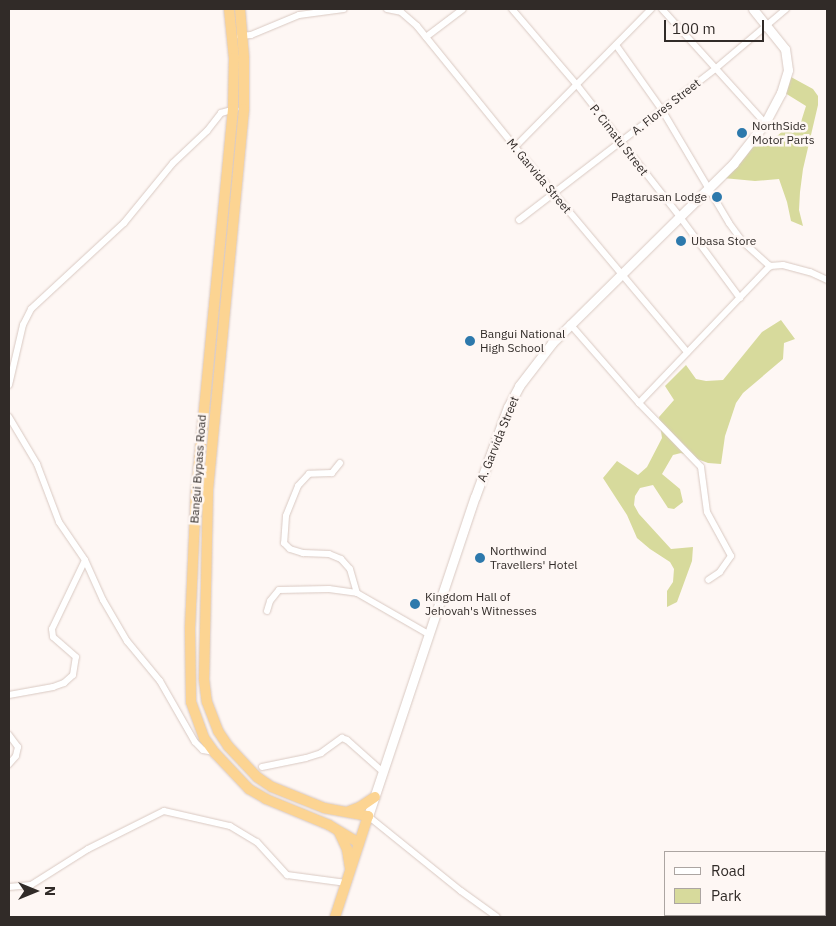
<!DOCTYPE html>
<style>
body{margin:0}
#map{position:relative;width:836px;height:926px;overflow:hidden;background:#fef7f4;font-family:"IBM Plex Sans",sans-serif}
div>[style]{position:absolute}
.green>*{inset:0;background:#d7da9c}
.roads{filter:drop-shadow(0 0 1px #d9c9c2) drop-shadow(0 0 1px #d9c9c2)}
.minor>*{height:6px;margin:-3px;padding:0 3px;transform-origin:3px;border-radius:3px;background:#fff}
.secondary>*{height:9px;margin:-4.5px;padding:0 4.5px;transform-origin:4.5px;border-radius:4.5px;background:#fff}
.trunk>*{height:10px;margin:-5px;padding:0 5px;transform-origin:5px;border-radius:5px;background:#fcd492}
.dots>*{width:14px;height:14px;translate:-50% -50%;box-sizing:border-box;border:2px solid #fef7f4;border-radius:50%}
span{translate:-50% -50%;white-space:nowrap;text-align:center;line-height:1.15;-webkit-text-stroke:5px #fef7f4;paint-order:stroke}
.street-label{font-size:12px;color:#312b28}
.poi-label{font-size:12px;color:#312b28}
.left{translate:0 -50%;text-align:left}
.right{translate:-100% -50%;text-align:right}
.frame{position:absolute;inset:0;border:10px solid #312b28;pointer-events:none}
.legend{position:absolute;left:664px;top:851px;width:162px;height:65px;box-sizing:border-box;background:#fef7f4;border:1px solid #aca5a2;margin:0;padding:6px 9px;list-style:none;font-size:15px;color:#312b28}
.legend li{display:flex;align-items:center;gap:10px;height:25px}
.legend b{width:25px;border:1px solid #aca5a2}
.north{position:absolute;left:10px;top:866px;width:50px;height:50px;-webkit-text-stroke:4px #fef7f4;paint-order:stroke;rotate:90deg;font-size:14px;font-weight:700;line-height:20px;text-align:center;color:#312b28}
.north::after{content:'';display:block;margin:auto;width:18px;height:22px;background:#312b28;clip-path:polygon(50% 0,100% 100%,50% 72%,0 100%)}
.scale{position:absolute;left:664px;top:20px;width:100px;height:22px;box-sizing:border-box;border:2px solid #312b28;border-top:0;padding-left:6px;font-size:15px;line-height:18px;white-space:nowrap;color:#312b28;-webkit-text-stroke:4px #fef7f4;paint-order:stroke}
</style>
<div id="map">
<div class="green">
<i style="clip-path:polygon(791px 77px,813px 89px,818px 96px,818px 105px,803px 169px,800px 192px,799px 210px,803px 226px,791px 221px,787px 202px,779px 179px,755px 181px,723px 178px,746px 156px,758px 139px,766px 146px,785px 129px,793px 133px,800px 125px,806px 106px,785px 93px)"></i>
<i style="clip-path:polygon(781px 320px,795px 339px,784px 343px,783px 359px,743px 393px,736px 403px,725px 436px,721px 464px,708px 463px,681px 453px,673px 455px,662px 474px,680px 489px,683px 502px,674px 509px,668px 508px,653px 485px,640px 488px,635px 496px,634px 505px,639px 514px,671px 549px,693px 547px,692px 561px,677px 602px,667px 607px,667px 591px,673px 582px,674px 569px,670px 562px,650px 549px,637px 538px,627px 515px,603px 478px,617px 461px,638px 475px,647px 467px,662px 438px,659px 417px,674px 400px,665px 386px,686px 365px,696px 379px,706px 381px,723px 380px,762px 332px)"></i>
</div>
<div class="roads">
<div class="minor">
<i style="left:387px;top:9px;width:14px;rotate:12deg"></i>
<i style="left:401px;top:12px;width:21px;rotate:41deg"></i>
<i style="left:417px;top:26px;width:156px;rotate:51deg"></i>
<i style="left:515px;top:147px;width:268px;rotate:50deg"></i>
<i style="left:512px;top:9px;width:100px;rotate:49.5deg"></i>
<i style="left:577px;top:85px;width:167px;rotate:52deg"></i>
<i style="left:680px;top:217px;width:101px;rotate:53.5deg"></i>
<i style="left:662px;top:9px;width:154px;rotate:47.9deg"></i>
<i style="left:240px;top:36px;width:11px;rotate:-5deg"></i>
<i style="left:251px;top:35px;width:52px;rotate:-22.6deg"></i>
<i style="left:299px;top:15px;width:45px;rotate:-7.6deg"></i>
<i style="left:426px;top:37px;width:46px;rotate:-37.1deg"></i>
<i style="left:616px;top:45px;width:80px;rotate:54.7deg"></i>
<i style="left:662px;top:110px;width:131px;rotate:59.3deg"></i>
<i style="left:729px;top:223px;width:22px;rotate:54deg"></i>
<i style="left:742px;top:241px;width:38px;rotate:42deg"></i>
<i style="left:515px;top:147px;width:194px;rotate:-45.4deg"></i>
<i style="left:519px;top:220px;width:247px;rotate:-37.6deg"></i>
<i style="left:715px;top:69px;width:93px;rotate:-40.2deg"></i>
<i style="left:570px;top:324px;width:105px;rotate:48.9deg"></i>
<i style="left:639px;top:403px;width:89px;rotate:45.9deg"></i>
<i style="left:701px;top:467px;width:45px;rotate:82.4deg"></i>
<i style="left:707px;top:512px;width:50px;rotate:61.4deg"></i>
<i style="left:731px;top:556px;width:19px;rotate:125deg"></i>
<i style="left:720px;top:572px;width:14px;rotate:146deg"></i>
<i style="left:9px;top:385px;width:62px;rotate:-76.9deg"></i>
<i style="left:23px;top:325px;width:18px;rotate:-63deg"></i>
<i style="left:31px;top:309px;width:127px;rotate:-42.8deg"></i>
<i style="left:124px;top:223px;width:77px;rotate:-50.8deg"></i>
<i style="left:173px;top:163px;width:47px;rotate:-43.3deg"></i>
<i style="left:207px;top:131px;width:23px;rotate:-52deg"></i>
<i style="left:221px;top:113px;width:15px;rotate:-16deg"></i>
<i style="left:639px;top:403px;width:190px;rotate:-46.3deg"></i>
<i style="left:770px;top:266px;width:13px;rotate:-4deg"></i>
<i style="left:783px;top:265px;width:28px;rotate:15deg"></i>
<i style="left:810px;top:272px;width:19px;rotate:25deg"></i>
<i style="left:9px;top:417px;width:55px;rotate:59.2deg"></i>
<i style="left:37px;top:464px;width:62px;rotate:69.2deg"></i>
<i style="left:59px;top:522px;width:46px;rotate:55.6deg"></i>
<i style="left:85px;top:560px;width:44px;rotate:65.8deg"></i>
<i style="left:103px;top:600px;width:48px;rotate:59.7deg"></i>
<i style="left:127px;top:641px;width:52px;rotate:50.5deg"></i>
<i style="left:160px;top:681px;width:70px;rotate:60.2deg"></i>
<i style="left:195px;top:742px;width:11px;rotate:45deg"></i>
<i style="left:203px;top:750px;width:10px;rotate:11deg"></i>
<i style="left:340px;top:463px;width:13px;rotate:129deg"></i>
<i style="left:332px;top:473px;width:23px;rotate:178deg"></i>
<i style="left:309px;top:474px;width:16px;rotate:133deg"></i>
<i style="left:298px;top:486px;width:32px;rotate:112deg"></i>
<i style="left:286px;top:516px;width:27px;rotate:94deg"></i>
<i style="left:284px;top:543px;width:8px;rotate:45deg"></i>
<i style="left:290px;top:549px;width:14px;rotate:17deg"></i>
<i style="left:303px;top:553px;width:26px;rotate:2deg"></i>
<i style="left:329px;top:554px;width:13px;rotate:23deg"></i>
<i style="left:341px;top:559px;width:13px;rotate:48deg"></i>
<i style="left:350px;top:569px;width:25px;rotate:74deg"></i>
<i style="left:357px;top:593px;width:84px;rotate:29.9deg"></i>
<i style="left:267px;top:611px;width:10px;rotate:-73deg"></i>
<i style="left:270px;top:601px;width:14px;rotate:-51deg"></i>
<i style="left:279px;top:590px;width:50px;rotate:-1.1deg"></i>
<i style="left:329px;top:589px;width:28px;rotate:8deg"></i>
<i style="left:9px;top:695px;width:45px;rotate:-10.3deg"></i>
<i style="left:53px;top:687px;width:12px;rotate:-20deg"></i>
<i style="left:64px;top:683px;width:12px;rotate:-42deg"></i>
<i style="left:73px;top:675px;width:18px;rotate:-81deg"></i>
<i style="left:76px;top:657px;width:30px;rotate:-139deg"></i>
<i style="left:53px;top:637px;width:8px;rotate:-97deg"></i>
<i style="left:52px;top:629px;width:76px;rotate:-64.4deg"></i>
<i style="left:9px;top:735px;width:15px;rotate:53deg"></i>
<i style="left:18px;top:747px;width:9px;rotate:103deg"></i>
<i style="left:16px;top:756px;width:11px;rotate:131deg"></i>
<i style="left:262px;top:767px;width:45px;rotate:-11.6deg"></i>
<i style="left:306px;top:758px;width:16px;rotate:-18deg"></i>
<i style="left:321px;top:753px;width:26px;rotate:-36deg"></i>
<i style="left:342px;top:738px;width:5px;rotate:22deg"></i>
<i style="left:347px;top:740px;width:48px;rotate:41.6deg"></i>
<i style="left:368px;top:816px;width:119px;rotate:38.9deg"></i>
<i style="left:461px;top:891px;width:44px;rotate:35.8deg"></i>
<i style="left:9px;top:887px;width:22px;rotate:-5deg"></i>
<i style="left:31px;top:885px;width:67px;rotate:-32.3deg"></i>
<i style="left:88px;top:849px;width:85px;rotate:-26.6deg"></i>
<i style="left:164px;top:811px;width:68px;rotate:12.8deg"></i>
<i style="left:230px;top:826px;width:31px;rotate:31deg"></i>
<i style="left:257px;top:842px;width:45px;rotate:47.7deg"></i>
<i style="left:287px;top:875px;width:60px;rotate:7.7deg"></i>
</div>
<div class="secondary">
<i style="left:368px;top:816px;width:336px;rotate:-71.5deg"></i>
<i style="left:475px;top:497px;width:96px;rotate:-69.9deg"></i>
<i style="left:508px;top:407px;width:24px;rotate:-62deg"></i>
<i style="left:519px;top:386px;width:54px;rotate:-52.5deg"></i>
<i style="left:552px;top:343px;width:255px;rotate:-44.7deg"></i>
<i style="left:733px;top:164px;width:52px;rotate:-52deg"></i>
<i style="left:765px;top:123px;width:34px;rotate:-62deg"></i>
<i style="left:781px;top:93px;width:24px;rotate:-73deg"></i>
<i style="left:788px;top:70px;width:21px;rotate:-98deg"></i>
<i style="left:785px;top:49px;width:51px;rotate:-128.7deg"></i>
</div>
<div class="trunk">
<i style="left:229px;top:9px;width:49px;rotate:84.2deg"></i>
<i style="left:234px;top:58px;width:51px;rotate:91.1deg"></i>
<i style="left:233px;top:109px;width:384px;rotate:95.5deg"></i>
<i style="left:196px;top:491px;width:138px;rotate:92.5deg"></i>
<i style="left:190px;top:629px;width:73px;rotate:89.2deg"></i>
<i style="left:191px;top:702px;width:38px;rotate:70deg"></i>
<i style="left:204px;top:738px;width:19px;rotate:54deg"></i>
<i style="left:215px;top:753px;width:50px;rotate:46.6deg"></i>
<i style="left:249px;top:789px;width:20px;rotate:30deg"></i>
<i style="left:266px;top:799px;width:68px;rotate:22.4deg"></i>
<i style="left:329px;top:825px;width:35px;rotate:31deg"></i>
<i style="left:240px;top:9px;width:49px;rotate:85.3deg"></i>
<i style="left:244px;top:58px;width:51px;rotate:90deg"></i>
<i style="left:244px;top:109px;width:384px;rotate:95.4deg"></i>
<i style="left:208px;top:491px;width:188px;rotate:91.2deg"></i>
<i style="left:204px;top:679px;width:23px;rotate:83deg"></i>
<i style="left:207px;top:702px;width:31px;rotate:69deg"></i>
<i style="left:218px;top:731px;width:18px;rotate:56deg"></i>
<i style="left:228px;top:746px;width:42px;rotate:46.9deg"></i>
<i style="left:257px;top:777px;width:18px;rotate:34deg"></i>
<i style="left:272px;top:787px;width:56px;rotate:22deg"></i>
<i style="left:324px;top:808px;width:45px;rotate:10.3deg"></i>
<i style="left:368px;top:816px;width:106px;rotate:108.1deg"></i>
<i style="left:347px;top:812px;width:14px;rotate:-21deg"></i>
<i style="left:360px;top:807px;width:18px;rotate:-34deg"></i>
<i style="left:339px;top:832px;width:19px;rotate:65deg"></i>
<i style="left:347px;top:849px;width:18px;rotate:81deg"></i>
</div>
</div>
<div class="dots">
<i style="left:742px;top:133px;background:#2d79ac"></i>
<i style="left:717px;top:197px;background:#2d79ac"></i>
<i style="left:681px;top:241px;background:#2d79ac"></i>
<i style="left:470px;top:341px;background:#2d79ac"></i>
<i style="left:480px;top:558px;background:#2d79ac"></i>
<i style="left:415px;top:604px;background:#2d79ac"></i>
</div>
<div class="street-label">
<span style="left:666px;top:107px;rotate:-38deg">A. Flores Street</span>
<span style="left:619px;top:140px;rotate:52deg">P. Cimatu Street</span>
<span style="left:539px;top:176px;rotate:50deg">M. Garvida Street</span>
<span style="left:498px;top:439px;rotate:-68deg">A. Garvida Street</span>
<span style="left:198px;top:469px;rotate:-86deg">Bangui Bypass Road</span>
</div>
<div class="poi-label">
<span class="left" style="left:752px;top:133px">NorthSide<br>Motor Parts</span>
<span class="right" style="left:707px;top:197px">Pagtarusan Lodge</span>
<span class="left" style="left:691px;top:241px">Ubasa Store</span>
<span class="left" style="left:480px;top:341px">Bangui National<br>High School</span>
<span class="left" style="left:490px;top:558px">Northwind<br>Travellers' Hotel</span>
<span class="left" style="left:425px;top:604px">Kingdom Hall of<br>Jehovah's Witnesses</span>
</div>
<div class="frame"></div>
<ul class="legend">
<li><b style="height:6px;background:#fff"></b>Road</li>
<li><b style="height:14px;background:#d7da9c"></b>Park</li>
</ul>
<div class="north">N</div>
<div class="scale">100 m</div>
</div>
